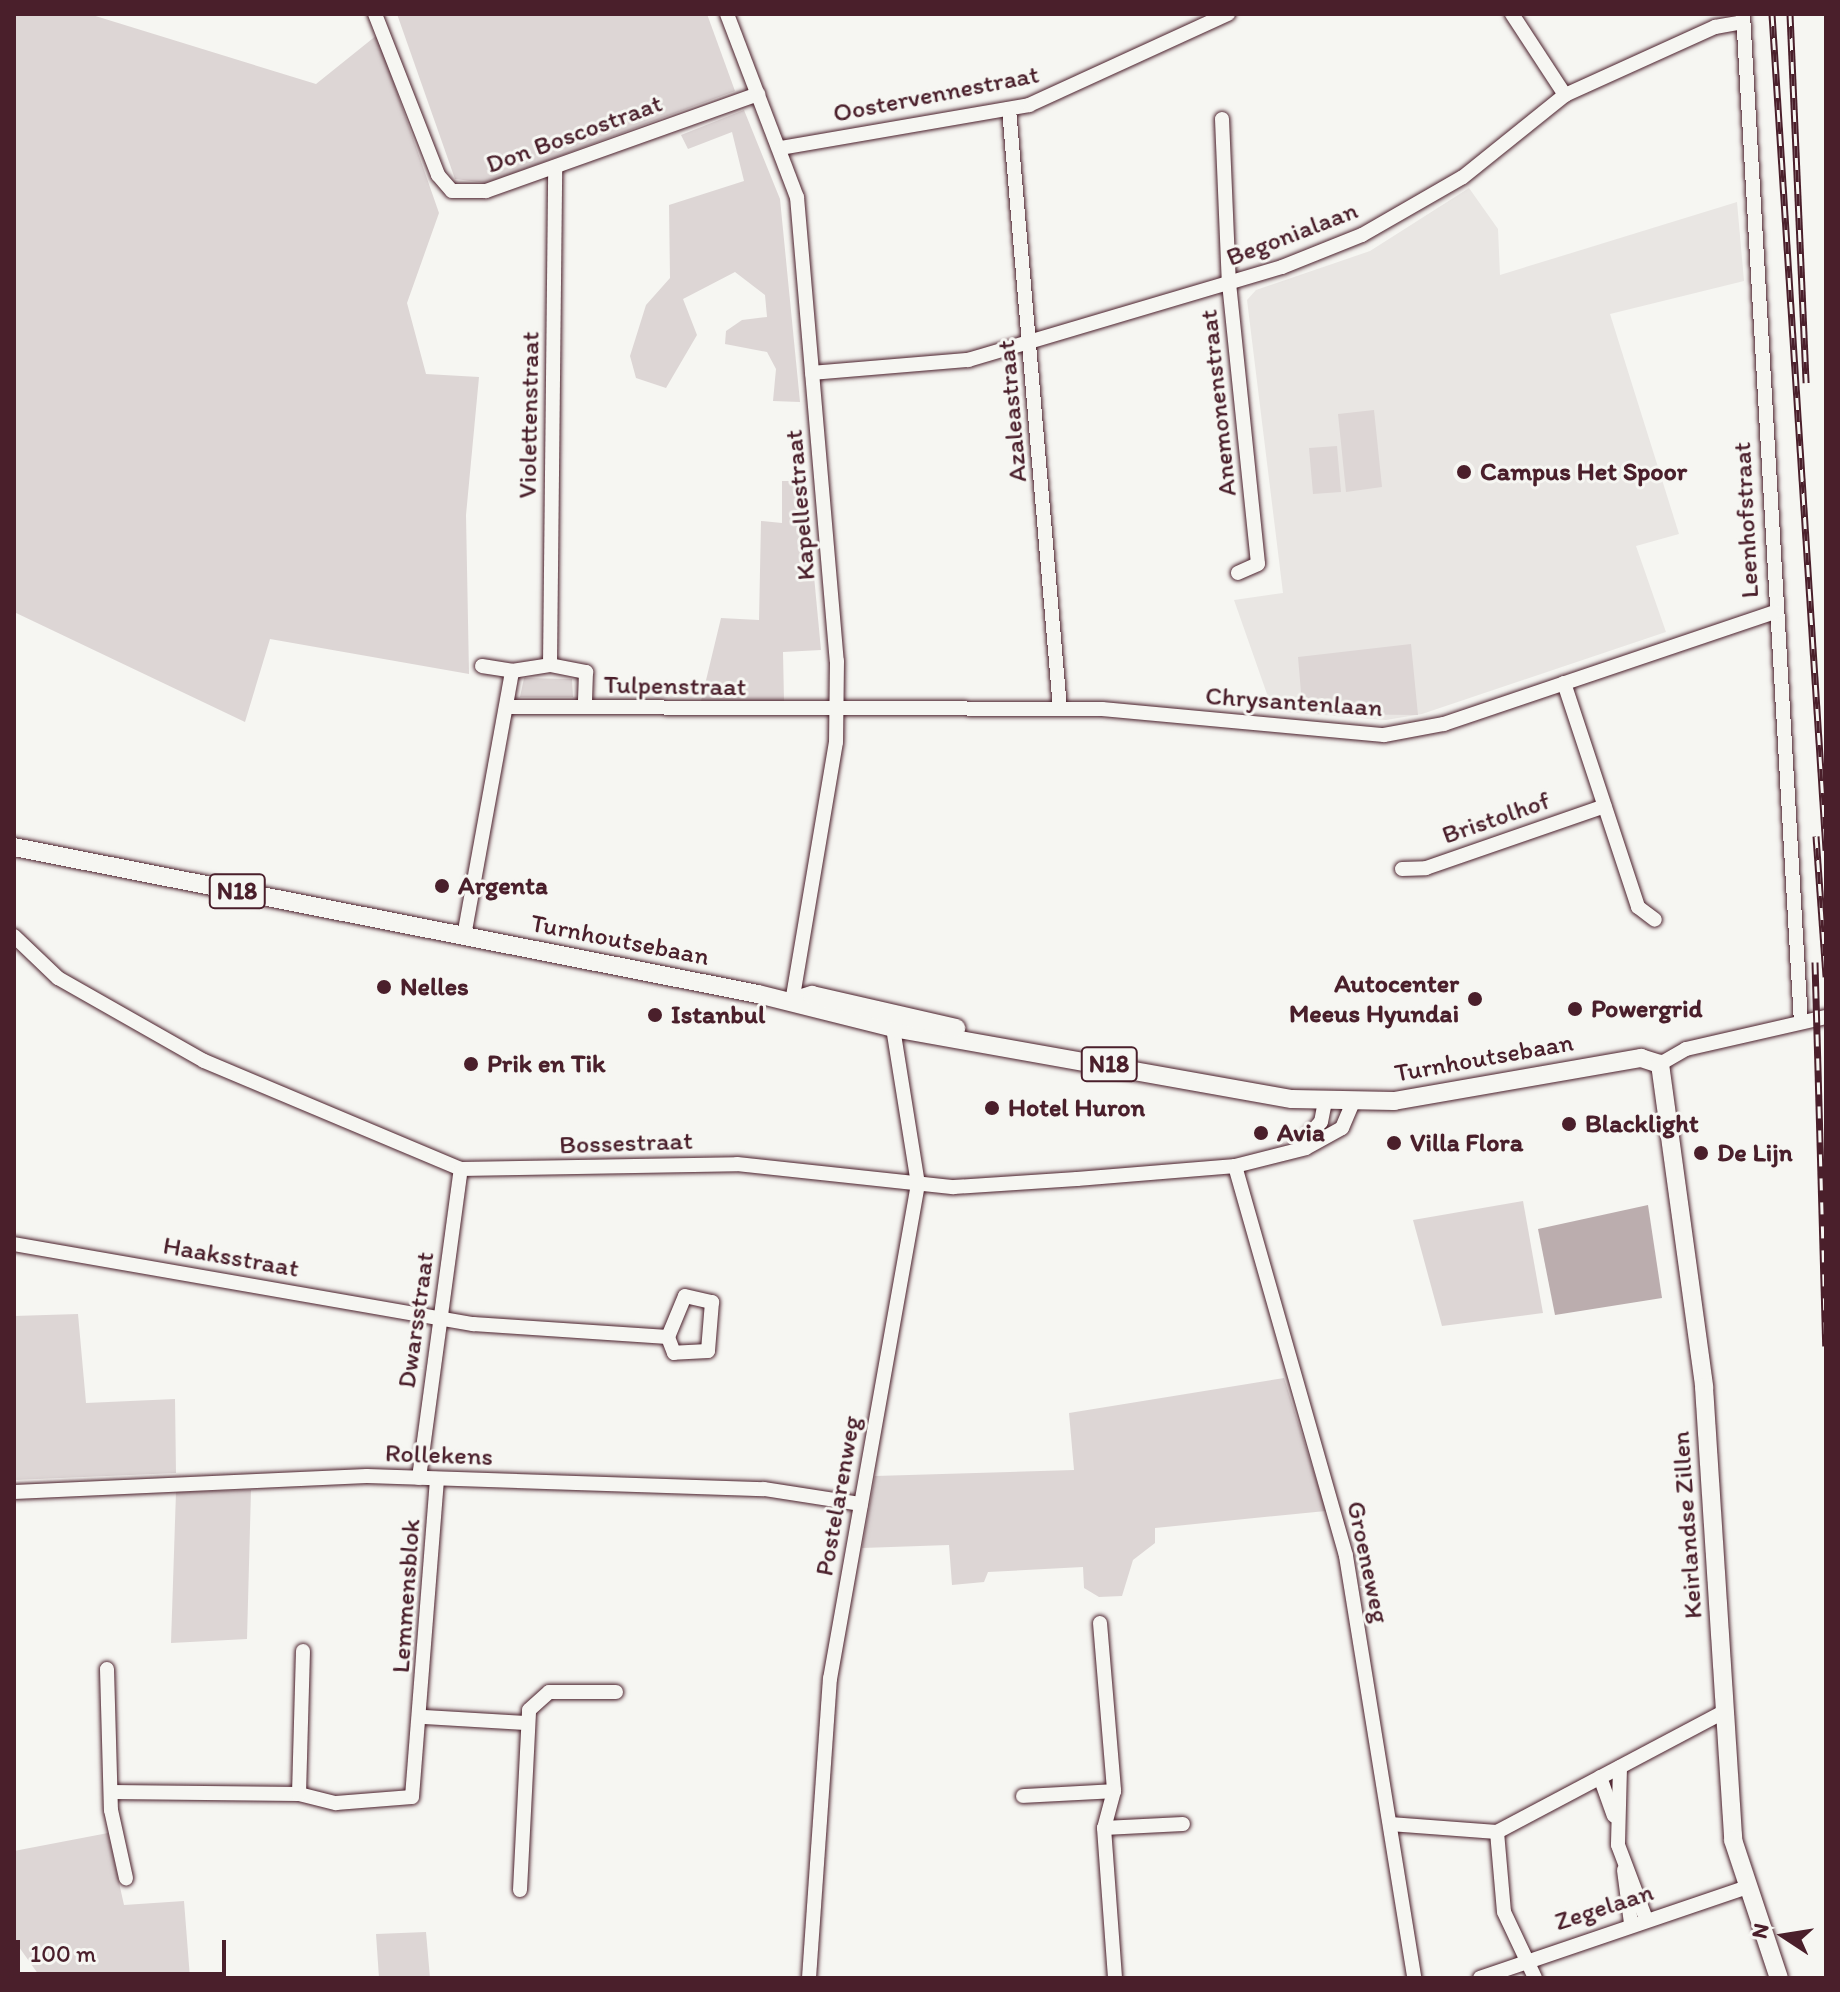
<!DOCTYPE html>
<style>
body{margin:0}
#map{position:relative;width:1840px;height:1992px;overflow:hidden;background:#f6f6f2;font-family:Itim,sans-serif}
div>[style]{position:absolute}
.built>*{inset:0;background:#e9e6e3}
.green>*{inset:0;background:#ddd6d5}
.water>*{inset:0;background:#bbadae}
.roads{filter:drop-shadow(0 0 2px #4a1f2b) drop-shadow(0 0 2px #4a1f2b)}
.minor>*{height:14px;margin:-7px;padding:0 7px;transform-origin:7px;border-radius:7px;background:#f6f6f2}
.major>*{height:18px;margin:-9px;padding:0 9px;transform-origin:9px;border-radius:9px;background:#f6f6f2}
.rail>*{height:7px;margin-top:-3.5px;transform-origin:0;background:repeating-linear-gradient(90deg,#f6f6f2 0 12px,#4a1f2b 0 24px);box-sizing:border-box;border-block:2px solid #4a1f2b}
.dots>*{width:22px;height:22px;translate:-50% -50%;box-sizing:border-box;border:4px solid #f6f6f2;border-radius:50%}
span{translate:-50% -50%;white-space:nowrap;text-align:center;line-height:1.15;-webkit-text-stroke:6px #f6f6f2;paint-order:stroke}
.shield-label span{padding:2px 6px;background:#f6f6f2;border:2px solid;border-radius:6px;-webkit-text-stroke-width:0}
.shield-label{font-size:24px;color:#4a1f2b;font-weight:700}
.street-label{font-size:26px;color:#4a1f2b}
.poi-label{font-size:26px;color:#4a1f2b;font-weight:700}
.left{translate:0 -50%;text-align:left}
.right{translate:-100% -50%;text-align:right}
.frame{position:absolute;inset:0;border:16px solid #4a1f2b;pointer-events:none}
.north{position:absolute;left:1744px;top:1896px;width:80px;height:80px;-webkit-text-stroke:6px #f6f6f2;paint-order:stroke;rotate:282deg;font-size:22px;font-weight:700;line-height:32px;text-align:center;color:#4a1f2b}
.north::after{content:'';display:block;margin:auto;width:28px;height:36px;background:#4a1f2b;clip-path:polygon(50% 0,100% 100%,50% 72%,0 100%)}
.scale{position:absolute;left:16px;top:1940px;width:210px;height:36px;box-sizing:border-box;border:4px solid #4a1f2b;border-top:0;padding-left:10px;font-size:24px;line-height:28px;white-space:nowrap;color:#4a1f2b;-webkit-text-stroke:6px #f6f6f2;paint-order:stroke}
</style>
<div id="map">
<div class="built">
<i style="clip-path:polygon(1469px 188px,1498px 229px,1500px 275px,1737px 202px,1744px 281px,1610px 314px,1679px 534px,1636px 546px,1666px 632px,1422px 714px,1386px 720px,1273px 711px,1234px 600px,1283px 593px,1247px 300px,1256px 290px,1370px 251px)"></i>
</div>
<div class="green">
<i style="clip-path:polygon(14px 14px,89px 14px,316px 84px,377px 35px,439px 213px,407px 303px,426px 374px,479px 377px,466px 515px,469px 674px,270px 639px,245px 722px,14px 612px)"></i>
<i style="clip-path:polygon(397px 14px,707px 14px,735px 91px,487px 183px,455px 179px)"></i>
<i style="clip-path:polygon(744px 110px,780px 199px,800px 402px,773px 401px,776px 369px,767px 352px,725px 344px,726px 331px,742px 320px,767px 317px,765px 295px,735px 272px,683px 299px,697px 335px,666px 388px,636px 378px,630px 356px,646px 305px,670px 278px,669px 205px,744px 181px,732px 132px,688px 149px,681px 135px)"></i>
<i style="clip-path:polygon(1374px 410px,1382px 487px,1346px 492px,1338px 414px)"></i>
<i style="clip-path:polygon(1337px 446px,1341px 492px,1313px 494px,1309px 448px)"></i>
<i style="clip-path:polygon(782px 481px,805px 481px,821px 650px,783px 652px,784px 701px,701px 701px,721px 618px,759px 620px,761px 521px,782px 523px)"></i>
<i style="clip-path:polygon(1411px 644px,1418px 715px,1318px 714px,1314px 704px,1302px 704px,1298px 657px)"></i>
<i style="clip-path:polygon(524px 678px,572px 679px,573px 697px,520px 697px)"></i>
<i style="clip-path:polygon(1523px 1201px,1543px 1313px,1442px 1326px,1413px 1220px)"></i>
<i style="clip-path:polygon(78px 1314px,86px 1403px,175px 1399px,176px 1473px,14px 1480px,14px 1316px)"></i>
<i style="clip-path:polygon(1284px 1378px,1326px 1511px,1155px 1528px,1155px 1543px,1133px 1560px,1122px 1596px,1099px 1597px,1084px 1588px,1083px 1567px,988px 1572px,984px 1582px,952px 1585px,949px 1545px,862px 1548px,875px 1476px,1074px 1470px,1069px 1413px)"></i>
<i style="clip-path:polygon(251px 1490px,247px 1639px,171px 1643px,176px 1492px)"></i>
<i style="clip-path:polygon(108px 1833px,124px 1905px,184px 1901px,190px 1978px,41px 1978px,14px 1940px,14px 1851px)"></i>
<i style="clip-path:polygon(426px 1932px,430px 1978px,379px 1978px,376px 1934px)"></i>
</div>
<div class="water">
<i style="clip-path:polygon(1648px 1205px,1662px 1298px,1555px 1315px,1538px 1229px)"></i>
</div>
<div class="roads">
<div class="minor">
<i style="left:375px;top:14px;width:173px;rotate:68.6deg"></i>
<i style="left:438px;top:175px;width:21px;rotate:49deg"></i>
<i style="left:452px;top:191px;width:34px"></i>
<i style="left:486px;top:191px;width:289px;rotate:-19.6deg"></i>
<i style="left:727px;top:14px;width:196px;rotate:69.1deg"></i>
<i style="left:797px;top:197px;width:466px;rotate:85.1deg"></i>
<i style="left:837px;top:661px;width:81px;rotate:90.7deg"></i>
<i style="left:836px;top:742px;width:263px;rotate:99.6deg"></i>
<i style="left:1512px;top:14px;width:97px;rotate:56.8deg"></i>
<i style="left:1743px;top:14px;width:1010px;rotate:86.71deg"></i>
<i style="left:1009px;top:109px;width:602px;rotate:85.14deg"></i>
<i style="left:1222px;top:119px;width:164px;rotate:87.6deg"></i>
<i style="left:1229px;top:283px;width:282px;rotate:84.1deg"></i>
<i style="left:1258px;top:564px;width:22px;rotate:156deg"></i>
<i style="left:781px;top:148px;width:252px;rotate:-9.8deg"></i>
<i style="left:1029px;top:105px;width:219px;rotate:-24.6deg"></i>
<i style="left:812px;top:373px;width:157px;rotate:-4.8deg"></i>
<i style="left:968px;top:360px;width:327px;rotate:-16.5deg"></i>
<i style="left:1282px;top:267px;width:86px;rotate:-21.8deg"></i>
<i style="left:1362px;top:235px;width:116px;rotate:-29.9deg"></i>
<i style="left:1463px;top:177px;width:131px;rotate:-38.8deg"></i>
<i style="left:1565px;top:95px;width:165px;rotate:-24.4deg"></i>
<i style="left:1715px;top:27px;width:28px;rotate:-10deg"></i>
<i style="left:550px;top:665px;width:498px;rotate:-89.4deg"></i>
<i style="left:482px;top:666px;width:30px;rotate:9deg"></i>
<i style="left:512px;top:671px;width:38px;rotate:-9deg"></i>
<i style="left:550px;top:665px;width:37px;rotate:11deg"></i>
<i style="left:586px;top:672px;width:35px;rotate:92deg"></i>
<i style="left:1564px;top:683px;width:236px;rotate:71.7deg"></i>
<i style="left:1638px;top:907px;width:21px;rotate:37deg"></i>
<i style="left:510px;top:707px;width:592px;rotate:0.19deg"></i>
<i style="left:1102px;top:709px;width:283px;rotate:5.3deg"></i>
<i style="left:1384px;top:735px;width:61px;rotate:-10.4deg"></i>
<i style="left:1444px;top:724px;width:349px;rotate:-18.7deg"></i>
<i style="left:1402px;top:869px;width:24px;rotate:-2deg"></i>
<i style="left:1426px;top:868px;width:189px;rotate:-19.1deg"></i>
<i style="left:14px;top:936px;width:61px;rotate:43.7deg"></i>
<i style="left:58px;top:978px;width:168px;rotate:29.6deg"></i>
<i style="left:204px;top:1061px;width:279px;rotate:22.8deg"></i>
<i style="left:461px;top:1169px;width:276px;rotate:-1deg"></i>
<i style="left:737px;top:1164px;width:218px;rotate:6.1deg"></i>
<i style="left:954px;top:1187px;width:123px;rotate:-3.7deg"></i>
<i style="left:1077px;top:1179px;width:159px;rotate:-4.7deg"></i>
<i style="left:1235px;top:1166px;width:73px;rotate:-14.2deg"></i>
<i style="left:1306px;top:1148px;width:41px;rotate:-29.1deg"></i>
<i style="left:1342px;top:1128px;width:28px;rotate:-67deg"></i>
<i style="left:464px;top:936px;width:269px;rotate:-79.7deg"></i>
<i style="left:1660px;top:1064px;width:30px;rotate:-30deg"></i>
<i style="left:1686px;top:1049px;width:144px;rotate:-12.9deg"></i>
<i style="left:1300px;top:1145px;width:31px;rotate:-48deg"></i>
<i style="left:1321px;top:1122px;width:20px;rotate:-79deg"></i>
<i style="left:1235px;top:1166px;width:405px;rotate:74.1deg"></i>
<i style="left:1346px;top:1556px;width:427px;rotate:80.8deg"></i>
<i style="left:14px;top:1244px;width:466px;rotate:9.9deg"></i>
<i style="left:473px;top:1324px;width:195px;rotate:3.8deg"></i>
<i style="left:668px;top:1337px;width:44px;rotate:-67.5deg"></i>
<i style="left:685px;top:1296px;width:28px;rotate:13deg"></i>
<i style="left:712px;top:1302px;width:49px;rotate:94.7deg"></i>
<i style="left:708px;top:1351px;width:34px;rotate:177deg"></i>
<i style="left:674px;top:1353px;width:17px;rotate:-111deg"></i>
<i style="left:419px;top:1478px;width:312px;rotate:-82.3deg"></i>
<i style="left:14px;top:1492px;width:353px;rotate:-2.6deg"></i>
<i style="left:367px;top:1476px;width:397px;rotate:1.9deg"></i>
<i style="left:764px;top:1489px;width:98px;rotate:8.8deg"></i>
<i style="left:1100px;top:1623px;width:169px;rotate:85.2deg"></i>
<i style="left:1114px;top:1791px;width:38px;rotate:105deg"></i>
<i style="left:1104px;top:1828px;width:150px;rotate:85.8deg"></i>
<i style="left:107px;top:1669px;width:141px;rotate:88.4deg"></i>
<i style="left:111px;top:1810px;width:70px;rotate:77.6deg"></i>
<i style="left:423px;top:1717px;width:104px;rotate:3.3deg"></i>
<i style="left:1620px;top:1767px;width:78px;rotate:91.5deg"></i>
<i style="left:1618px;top:1845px;width:79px;rotate:69.3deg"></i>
<i style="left:1600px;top:1777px;width:41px;rotate:70.3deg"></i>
<i style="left:111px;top:1792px;width:188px;rotate:0.6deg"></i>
<i style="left:299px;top:1794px;width:38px;rotate:14deg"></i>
<i style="left:336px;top:1803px;width:76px;rotate:-4.5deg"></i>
<i style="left:412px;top:1797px;width:319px;rotate:-85.5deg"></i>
<i style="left:299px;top:1794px;width:143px;rotate:-88.4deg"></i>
<i style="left:1023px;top:1796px;width:91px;rotate:-3.1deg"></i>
<i style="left:1390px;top:1824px;width:107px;rotate:4.3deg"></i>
<i style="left:1497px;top:1832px;width:259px;rotate:-27.9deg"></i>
<i style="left:1104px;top:1828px;width:79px;rotate:-2.9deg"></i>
<i style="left:1497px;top:1832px;width:80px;rotate:85deg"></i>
<i style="left:1504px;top:1912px;width:73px;rotate:64.8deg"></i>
<i style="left:1624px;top:1870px;width:53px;rotate:82.5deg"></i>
<i style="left:520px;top:1890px;width:180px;rotate:-87.1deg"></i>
<i style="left:529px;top:1710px;width:27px;rotate:-42deg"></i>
<i style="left:549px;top:1692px;width:67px"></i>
<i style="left:809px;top:1978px;width:300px;rotate:-86deg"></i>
<i style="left:830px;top:1679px;width:503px;rotate:-79.92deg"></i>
<i style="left:918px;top:1184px;width:158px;rotate:-99.1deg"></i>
<i style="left:1480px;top:1978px;width:279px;rotate:-18.8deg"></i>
</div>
<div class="major">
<i style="left:14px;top:847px;width:758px;rotate:11.18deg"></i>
<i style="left:758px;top:994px;width:139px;rotate:14.1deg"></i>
<i style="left:893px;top:1028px;width:405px;rotate:10.1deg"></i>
<i style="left:1292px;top:1099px;width:102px;rotate:1.1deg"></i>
<i style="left:1394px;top:1101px;width:251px;rotate:-9.9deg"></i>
<i style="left:1641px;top:1058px;width:20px;rotate:18deg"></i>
<i style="left:1660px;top:1064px;width:326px;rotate:82.2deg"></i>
<i style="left:1704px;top:1387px;width:454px;rotate:86.3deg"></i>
<i style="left:1733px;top:1840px;width:145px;rotate:71.6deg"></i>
<i style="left:792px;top:1001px;width:21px;rotate:-17deg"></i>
<i style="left:812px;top:995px;width:148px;rotate:12.9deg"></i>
</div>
</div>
<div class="rail">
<i style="left:1772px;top:14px;width:838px;rotate:86.3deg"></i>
<i style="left:1790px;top:14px;width:369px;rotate:87.5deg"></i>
<i style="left:1816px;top:836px;width:141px;rotate:85.9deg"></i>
<i style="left:1815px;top:962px;width:384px;rotate:88.4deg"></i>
</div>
<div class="dots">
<i style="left:1464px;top:472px;background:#4a1f2b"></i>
<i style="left:442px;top:886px;background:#4a1f2b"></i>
<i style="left:384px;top:987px;background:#4a1f2b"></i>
<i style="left:1475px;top:999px;background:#4a1f2b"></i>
<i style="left:1575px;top:1009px;background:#4a1f2b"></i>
<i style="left:655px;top:1015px;background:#4a1f2b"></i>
<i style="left:471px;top:1064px;background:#4a1f2b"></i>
<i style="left:992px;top:1108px;background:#4a1f2b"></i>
<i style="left:1569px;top:1124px;background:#4a1f2b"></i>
<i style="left:1261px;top:1133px;background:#4a1f2b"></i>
<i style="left:1394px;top:1143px;background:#4a1f2b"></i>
<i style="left:1701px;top:1153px;background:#4a1f2b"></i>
</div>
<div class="shield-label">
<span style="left:237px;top:891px">N18</span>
<span style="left:1109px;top:1064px">N18</span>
</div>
<div class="street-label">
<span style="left:936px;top:94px;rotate:-11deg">Oostervennestraat</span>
<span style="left:574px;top:134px;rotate:-20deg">Don Boscostraat</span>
<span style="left:1292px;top:234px;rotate:-21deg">Begonialaan</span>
<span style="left:1218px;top:403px;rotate:-96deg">Anemonenstraat</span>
<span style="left:1012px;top:411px;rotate:-95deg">Azaleastraat</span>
<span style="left:529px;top:415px;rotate:-89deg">Violettenstraat</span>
<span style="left:800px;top:505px;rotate:-95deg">Kapellestraat</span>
<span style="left:1746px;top:520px;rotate:-93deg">Leenhofstraat</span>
<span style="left:675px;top:686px;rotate:1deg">Tulpenstraat</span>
<span style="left:1294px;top:702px;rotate:4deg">Chrysantenlaan</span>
<span style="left:1496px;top:818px;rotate:-19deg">Bristolhof</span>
<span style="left:620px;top:940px;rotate:11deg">Turnhoutsebaan</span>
<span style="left:1484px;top:1058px;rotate:-10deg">Turnhoutsebaan</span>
<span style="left:626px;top:1143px;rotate:-2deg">Bossestraat</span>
<span style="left:231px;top:1257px;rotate:10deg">Haaksstraat</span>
<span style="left:416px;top:1320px;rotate:-82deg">Dwarsstraat</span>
<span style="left:439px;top:1455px;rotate:2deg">Rollekens</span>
<span style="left:838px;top:1496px;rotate:-80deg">Postelarenweg</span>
<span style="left:1687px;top:1525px;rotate:-94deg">Keirlandse Zillen</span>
<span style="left:1368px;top:1562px;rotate:78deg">Groeneweg</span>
<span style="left:406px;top:1596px;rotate:-86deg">Lemmensblok</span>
<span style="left:1604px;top:1907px;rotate:-18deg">Zegelaan</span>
</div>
<div class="poi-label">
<span class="left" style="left:1480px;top:472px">Campus Het Spoor</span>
<span class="left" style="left:458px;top:886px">Argenta</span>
<span class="right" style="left:1459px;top:999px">Autocenter<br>Meeus Hyundai</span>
<span class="left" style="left:400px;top:987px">Nelles</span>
<span class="left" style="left:1591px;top:1009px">Powergrid</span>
<span class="left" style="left:671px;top:1015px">Istanbul</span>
<span class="left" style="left:487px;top:1064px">Prik en Tik</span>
<span class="left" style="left:1008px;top:1108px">Hotel Huron</span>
<span class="left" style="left:1585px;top:1124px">Blacklight</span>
<span class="left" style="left:1277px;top:1133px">Avia</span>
<span class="left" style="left:1410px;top:1143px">Villa Flora</span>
<span class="left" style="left:1717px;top:1153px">De Lijn</span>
</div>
<div class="frame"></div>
<div class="north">N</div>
<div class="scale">100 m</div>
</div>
